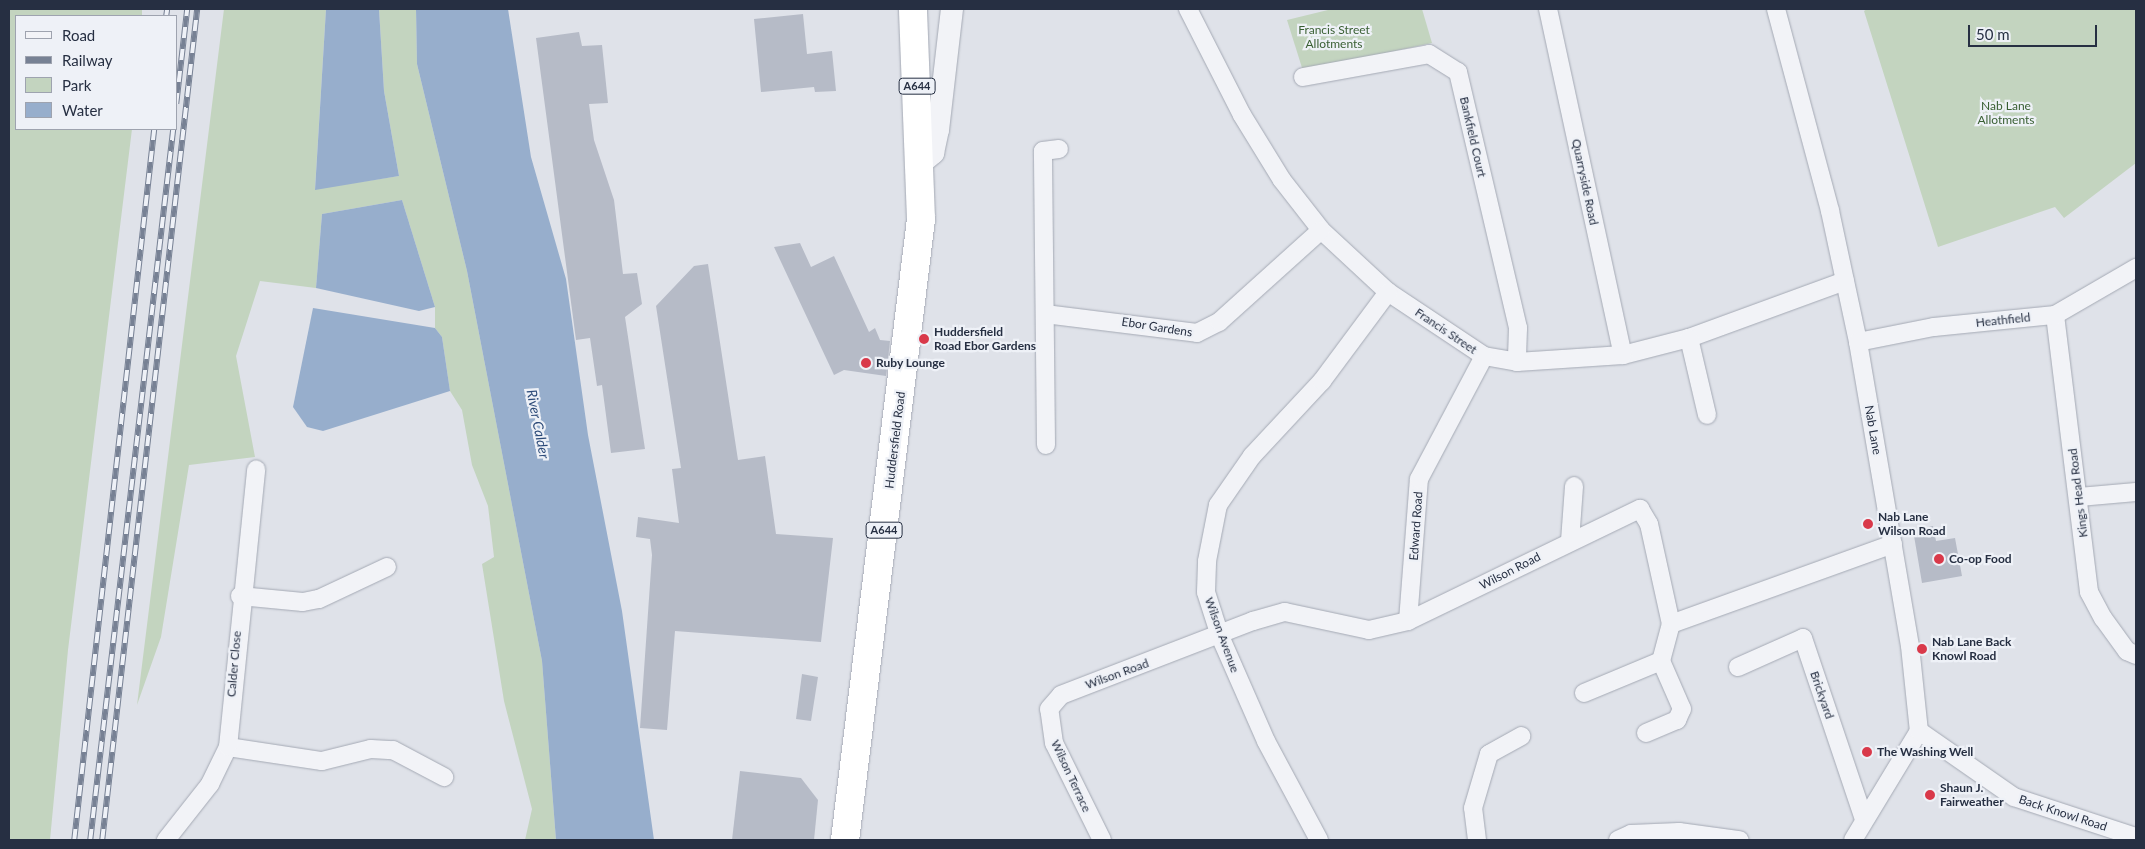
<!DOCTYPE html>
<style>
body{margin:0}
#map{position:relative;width:2145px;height:849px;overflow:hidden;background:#dfe2e9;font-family:Lato,sans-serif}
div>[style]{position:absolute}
.green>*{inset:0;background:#c3d4bf}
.water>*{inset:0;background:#97aecc}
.building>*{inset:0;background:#b6bbc7}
.roads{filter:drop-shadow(0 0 1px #a4a9b4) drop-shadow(0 0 1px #a4a9b4)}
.minor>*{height:18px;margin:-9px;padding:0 9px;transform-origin:9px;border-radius:9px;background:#f2f3f7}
.tertiary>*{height:22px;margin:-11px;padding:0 11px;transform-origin:11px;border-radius:11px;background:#f2f3f7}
.trunk>*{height:28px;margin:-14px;padding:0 14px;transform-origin:14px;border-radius:14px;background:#fff}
.rail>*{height:5.5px;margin-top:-2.75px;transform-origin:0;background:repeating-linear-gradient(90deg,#eef1f7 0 11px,#778194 0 22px);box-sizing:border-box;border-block:1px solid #778194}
.dots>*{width:14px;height:14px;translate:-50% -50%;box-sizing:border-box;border:2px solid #eef1f7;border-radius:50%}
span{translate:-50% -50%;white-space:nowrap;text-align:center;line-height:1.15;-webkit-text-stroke:4.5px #eef1f7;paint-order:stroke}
.shield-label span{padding:1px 4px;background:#eef1f7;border:1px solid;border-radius:4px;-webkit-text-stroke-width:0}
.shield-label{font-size:11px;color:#262f42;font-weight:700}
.park-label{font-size:12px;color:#395f33}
.street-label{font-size:12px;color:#262f42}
.poi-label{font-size:12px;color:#262f42;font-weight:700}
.left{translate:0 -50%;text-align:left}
.water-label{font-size:14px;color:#2d4b79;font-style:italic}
.frame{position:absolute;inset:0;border:10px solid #262f42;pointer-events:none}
.legend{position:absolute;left:15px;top:15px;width:162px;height:115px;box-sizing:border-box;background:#eef1f7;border:1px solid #9ea3af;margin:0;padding:6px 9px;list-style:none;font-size:15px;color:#262f42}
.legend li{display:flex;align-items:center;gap:10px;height:25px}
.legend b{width:25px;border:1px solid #9ea3af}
.scale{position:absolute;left:1968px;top:25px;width:129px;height:22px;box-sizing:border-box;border:2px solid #262f42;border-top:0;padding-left:6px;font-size:15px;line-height:18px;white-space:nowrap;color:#262f42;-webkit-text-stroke:4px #eef1f7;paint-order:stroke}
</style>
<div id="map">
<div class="green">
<i style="clip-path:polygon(9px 9px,142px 9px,142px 16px,16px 16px,16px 129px,132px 129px,68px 650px,50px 840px,9px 840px)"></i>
<i style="clip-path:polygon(224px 9px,326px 9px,315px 189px,399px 176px,384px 91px,379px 9px,416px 9px,417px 64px,467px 271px,542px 661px,556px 840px,525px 840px,532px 809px,504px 701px,482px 564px,494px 557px,488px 506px,472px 465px,462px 410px,450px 391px,442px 337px,435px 328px,435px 307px,402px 200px,322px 214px,316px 288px,260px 281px,236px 356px,255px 457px,189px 465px,161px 637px,137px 705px)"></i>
<i style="clip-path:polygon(1332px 9px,1422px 9px,1432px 43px,1303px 71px,1287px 20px)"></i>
<i style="clip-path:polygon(1867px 9px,2136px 9px,2136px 163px,2064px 218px,2055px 207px,1938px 247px,1864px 11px)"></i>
</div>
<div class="water">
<i style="clip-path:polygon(326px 9px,379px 9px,384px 91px,399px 176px,315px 190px)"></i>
<i style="clip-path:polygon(416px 9px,508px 9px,531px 157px,566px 279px,588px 435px,622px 611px,654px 840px,556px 840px,542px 661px,467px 271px,417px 64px)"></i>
<i style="clip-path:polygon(402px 200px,435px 307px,419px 311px,316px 288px,322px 214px)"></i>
<i style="clip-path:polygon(313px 308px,435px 328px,442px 337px,450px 391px,323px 431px,307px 427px,293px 407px)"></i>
</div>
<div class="building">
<i style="clip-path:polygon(803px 14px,807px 54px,832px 51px,836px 91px,815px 92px,814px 87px,761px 92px,754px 19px)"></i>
<i style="clip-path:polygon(579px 32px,582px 46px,602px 45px,608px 103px,589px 104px,594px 140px,614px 200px,623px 274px,637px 273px,642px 304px,625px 317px,645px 449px,611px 453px,602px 385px,597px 386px,590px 338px,576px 340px,536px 38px)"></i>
<i style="clip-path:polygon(800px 243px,811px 267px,834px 256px,869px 332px,875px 328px,880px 340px,890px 341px,886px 376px,844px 370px,834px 375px,774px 247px)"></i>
<i style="clip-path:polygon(708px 264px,738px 460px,765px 456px,776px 534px,833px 538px,821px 642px,675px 631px,667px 730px,640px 728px,652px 555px,650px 539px,636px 537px,638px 517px,679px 523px,672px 469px,681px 468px,656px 306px,694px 266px)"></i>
<i style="clip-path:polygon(1933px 526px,1936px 541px,1955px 538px,1962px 576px,1922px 583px,1913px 530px)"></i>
<i style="clip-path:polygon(802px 674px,818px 677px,811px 721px,796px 719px)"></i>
<i style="clip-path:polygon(740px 771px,801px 778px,818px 800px,814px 840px,732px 840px)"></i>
</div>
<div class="roads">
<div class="minor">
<i style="left:1188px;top:9px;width:119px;rotate:63deg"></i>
<i style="left:1242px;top:115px;width:76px;rotate:58.4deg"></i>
<i style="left:1282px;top:180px;width:63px;rotate:52deg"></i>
<i style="left:1321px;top:230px;width:91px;rotate:42.8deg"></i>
<i style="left:1388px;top:292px;width:115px;rotate:33.7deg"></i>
<i style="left:1484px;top:356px;width:34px;rotate:10deg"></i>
<i style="left:1517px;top:362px;width:106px;rotate:-3.8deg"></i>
<i style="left:1623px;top:355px;width:68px;rotate:-14.4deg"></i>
<i style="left:1689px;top:338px;width:166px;rotate:-20.1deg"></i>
<i style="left:1548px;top:9px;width:354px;rotate:77.8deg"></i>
<i style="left:1776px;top:9px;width:209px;rotate:75deg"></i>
<i style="left:1830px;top:211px;width:134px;rotate:77.9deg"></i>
<i style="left:1858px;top:342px;width:308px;rotate:80.3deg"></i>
<i style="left:1910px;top:646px;width:85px;rotate:84deg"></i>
<i style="left:1919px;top:731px;width:127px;rotate:121.2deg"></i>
<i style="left:1303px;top:77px;width:128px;rotate:-10.3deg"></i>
<i style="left:1429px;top:54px;width:34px;rotate:32deg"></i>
<i style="left:1458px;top:72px;width:263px;rotate:76.8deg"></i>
<i style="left:1518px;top:328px;width:34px;rotate:92deg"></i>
<i style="left:1045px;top:314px;width:153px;rotate:7.1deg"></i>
<i style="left:1197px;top:333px;width:25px;rotate:-27deg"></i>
<i style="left:1219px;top:322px;width:137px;rotate:-42deg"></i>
<i style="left:2055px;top:315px;width:279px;rotate:83deg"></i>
<i style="left:2089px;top:592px;width:30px;rotate:62deg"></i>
<i style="left:2103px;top:618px;width:41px;rotate:54deg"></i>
<i style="left:2127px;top:651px;width:10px;rotate:24deg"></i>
<i style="left:1689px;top:338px;width:79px;rotate:76.8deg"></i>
<i style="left:1858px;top:342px;width:77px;rotate:-11.2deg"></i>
<i style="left:1934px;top:327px;width:122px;rotate:-5.7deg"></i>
<i style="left:2055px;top:315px;width:94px;rotate:-30.1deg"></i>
<i style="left:1046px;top:445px;width:294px;rotate:-90.6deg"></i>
<i style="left:1043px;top:151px;width:16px;rotate:-7deg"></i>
<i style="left:2079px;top:497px;width:57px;rotate:-5deg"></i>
<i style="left:1570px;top:541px;width:55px;rotate:-85.8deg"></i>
<i style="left:240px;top:596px;width:63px;rotate:5.4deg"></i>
<i style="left:303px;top:602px;width:16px;rotate:-11deg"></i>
<i style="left:319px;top:599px;width:75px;rotate:-25.2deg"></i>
<i style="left:1408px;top:621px;width:142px;rotate:-85.6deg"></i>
<i style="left:1419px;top:479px;width:139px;rotate:-62.1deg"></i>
<i style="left:1738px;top:667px;width:71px;rotate:-24deg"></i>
<i style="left:1803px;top:638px;width:191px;rotate:71.4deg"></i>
<i style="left:1584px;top:693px;width:83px;rotate:-22.6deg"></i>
<i style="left:1661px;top:661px;width:38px;rotate:-75deg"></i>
<i style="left:1919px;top:731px;width:116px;rotate:34.8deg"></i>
<i style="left:2014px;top:797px;width:128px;rotate:18.2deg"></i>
<i style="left:1646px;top:733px;width:34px;rotate:-23deg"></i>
<i style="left:1677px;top:720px;width:12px;rotate:-66deg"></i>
<i style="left:1682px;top:709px;width:52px;rotate:-113.6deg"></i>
<i style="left:228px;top:747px;width:95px;rotate:8.5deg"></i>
<i style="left:322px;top:761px;width:50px;rotate:-13.8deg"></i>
<i style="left:371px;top:749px;width:22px;rotate:3deg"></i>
<i style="left:393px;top:750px;width:58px;rotate:27.9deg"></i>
<i style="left:166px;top:840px;width:71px;rotate:-51.8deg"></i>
<i style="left:210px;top:784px;width:41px;rotate:-64.1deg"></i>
<i style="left:228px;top:747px;width:279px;rotate:-84.2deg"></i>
<i style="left:1102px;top:840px;width:108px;rotate:-116.3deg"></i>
<i style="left:1054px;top:743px;width:34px;rotate:-98deg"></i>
<i style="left:1049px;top:709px;width:18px;rotate:-49deg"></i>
<i style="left:1061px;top:695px;width:206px;rotate:-21.1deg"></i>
<i style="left:1253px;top:621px;width:33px;rotate:-16deg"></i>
<i style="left:1285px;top:612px;width:86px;rotate:12.1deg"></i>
<i style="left:1369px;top:630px;width:40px;rotate:-13deg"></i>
<i style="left:1408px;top:621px;width:258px;rotate:-25.8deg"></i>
<i style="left:1640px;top:509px;width:17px;rotate:59deg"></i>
<i style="left:1649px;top:524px;width:102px;rotate:77.6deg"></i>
<i style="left:1671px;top:624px;width:236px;rotate:-19.8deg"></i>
<i style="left:1319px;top:840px;width:112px;rotate:-118.2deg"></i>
<i style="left:1266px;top:741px;width:115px;rotate:-113.7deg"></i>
<i style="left:1220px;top:636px;width:46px;rotate:-107.7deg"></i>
<i style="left:1206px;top:592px;width:31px;rotate:-88deg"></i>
<i style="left:1207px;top:561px;width:57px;rotate:-78.9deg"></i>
<i style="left:1218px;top:505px;width:60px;rotate:-55.2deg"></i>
<i style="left:1252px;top:456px;width:103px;rotate:-47deg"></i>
<i style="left:1322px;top:381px;width:111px;rotate:-53.4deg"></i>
<i style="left:1477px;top:840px;width:32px;rotate:-97deg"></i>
<i style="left:1473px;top:808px;width:56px;rotate:-73.5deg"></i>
<i style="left:1489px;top:754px;width:37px;rotate:-29deg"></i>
<i style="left:1618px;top:840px;width:14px;rotate:-25deg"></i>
<i style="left:1631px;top:834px;width:48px;rotate:-2.4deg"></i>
<i style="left:1679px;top:832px;width:61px;rotate:7.6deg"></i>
</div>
<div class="tertiary">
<i style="left:921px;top:163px;width:16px;rotate:-40deg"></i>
<i style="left:933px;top:153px;width:24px;rotate:-78deg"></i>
<i style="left:938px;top:130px;width:122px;rotate:-83.4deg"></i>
</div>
<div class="trunk">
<i style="left:845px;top:840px;width:626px;rotate:-83.02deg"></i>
<i style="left:921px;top:219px;width:210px;rotate:-92.2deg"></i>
</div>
</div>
<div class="rail">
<i style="left:166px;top:16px;width:7px;rotate:-82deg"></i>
<i style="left:176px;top:104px;width:96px;rotate:-83.4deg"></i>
<i style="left:74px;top:840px;width:715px;rotate:-83.58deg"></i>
<i style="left:90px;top:840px;width:716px;rotate:-83.34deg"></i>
<i style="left:102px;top:840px;width:836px;rotate:-83.48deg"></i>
</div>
<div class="dots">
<i style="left:924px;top:339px;background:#d9394a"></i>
<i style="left:866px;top:363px;background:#d9394a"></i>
<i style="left:1868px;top:524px;background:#d9394a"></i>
<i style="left:1939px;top:559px;background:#d9394a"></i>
<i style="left:1922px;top:649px;background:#d9394a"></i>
<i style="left:1867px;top:752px;background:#d9394a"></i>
<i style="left:1930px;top:795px;background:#d9394a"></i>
</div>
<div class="shield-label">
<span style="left:917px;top:86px">A644</span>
<span style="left:884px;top:530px">A644</span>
</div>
<div class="park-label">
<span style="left:1334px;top:37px">Francis Street<br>Allotments</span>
<span style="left:2006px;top:113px">Nab Lane<br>Allotments</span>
</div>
<div class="street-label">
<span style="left:1473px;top:137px;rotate:77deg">Bankfield Court</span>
<span style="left:1585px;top:182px;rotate:78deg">Quarryside Road</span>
<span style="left:2003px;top:320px;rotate:-6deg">Heathfield</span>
<span style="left:1157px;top:327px;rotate:9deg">Ebor Gardens</span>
<span style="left:1446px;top:331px;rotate:34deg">Francis Street</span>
<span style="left:1873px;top:430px;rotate:80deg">Nab Lane</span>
<span style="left:895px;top:440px;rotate:-83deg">Huddersfield Road</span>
<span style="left:2078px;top:493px;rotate:-97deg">Kings Head Road</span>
<span style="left:1416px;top:526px;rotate:-86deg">Edward Road</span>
<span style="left:1510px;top:571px;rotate:-27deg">Wilson Road</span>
<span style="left:1222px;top:635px;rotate:70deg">Wilson Avenue</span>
<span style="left:234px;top:664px;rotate:-85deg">Calder Close</span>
<span style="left:1117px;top:674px;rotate:-20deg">Wilson Road</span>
<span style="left:1822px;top:695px;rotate:71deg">Brickyard</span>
<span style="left:1071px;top:776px;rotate:65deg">Wilson Terrace</span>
<span style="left:2063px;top:813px;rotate:18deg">Back Knowl Road</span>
</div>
<div class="poi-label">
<span class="left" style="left:934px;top:339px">Huddersfield<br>Road Ebor Gardens</span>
<span class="left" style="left:876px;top:363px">Ruby Lounge</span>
<span class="left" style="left:1878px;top:524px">Nab Lane<br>Wilson Road</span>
<span class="left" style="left:1949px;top:559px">Co-op Food</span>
<span class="left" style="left:1932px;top:649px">Nab Lane Back<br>Knowl Road</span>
<span class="left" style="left:1877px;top:752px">The Washing Well</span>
<span class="left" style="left:1940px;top:795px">Shaun J.<br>Fairweather</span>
</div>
<div class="water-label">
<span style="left:538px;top:424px;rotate:79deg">River Calder</span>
</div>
<div class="frame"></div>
<ul class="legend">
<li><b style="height:6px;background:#f2f3f7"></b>Road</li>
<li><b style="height:6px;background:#778194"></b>Railway</li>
<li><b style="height:14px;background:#c3d4bf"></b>Park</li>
<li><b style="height:14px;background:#97aecc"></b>Water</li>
</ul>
<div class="scale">50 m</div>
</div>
